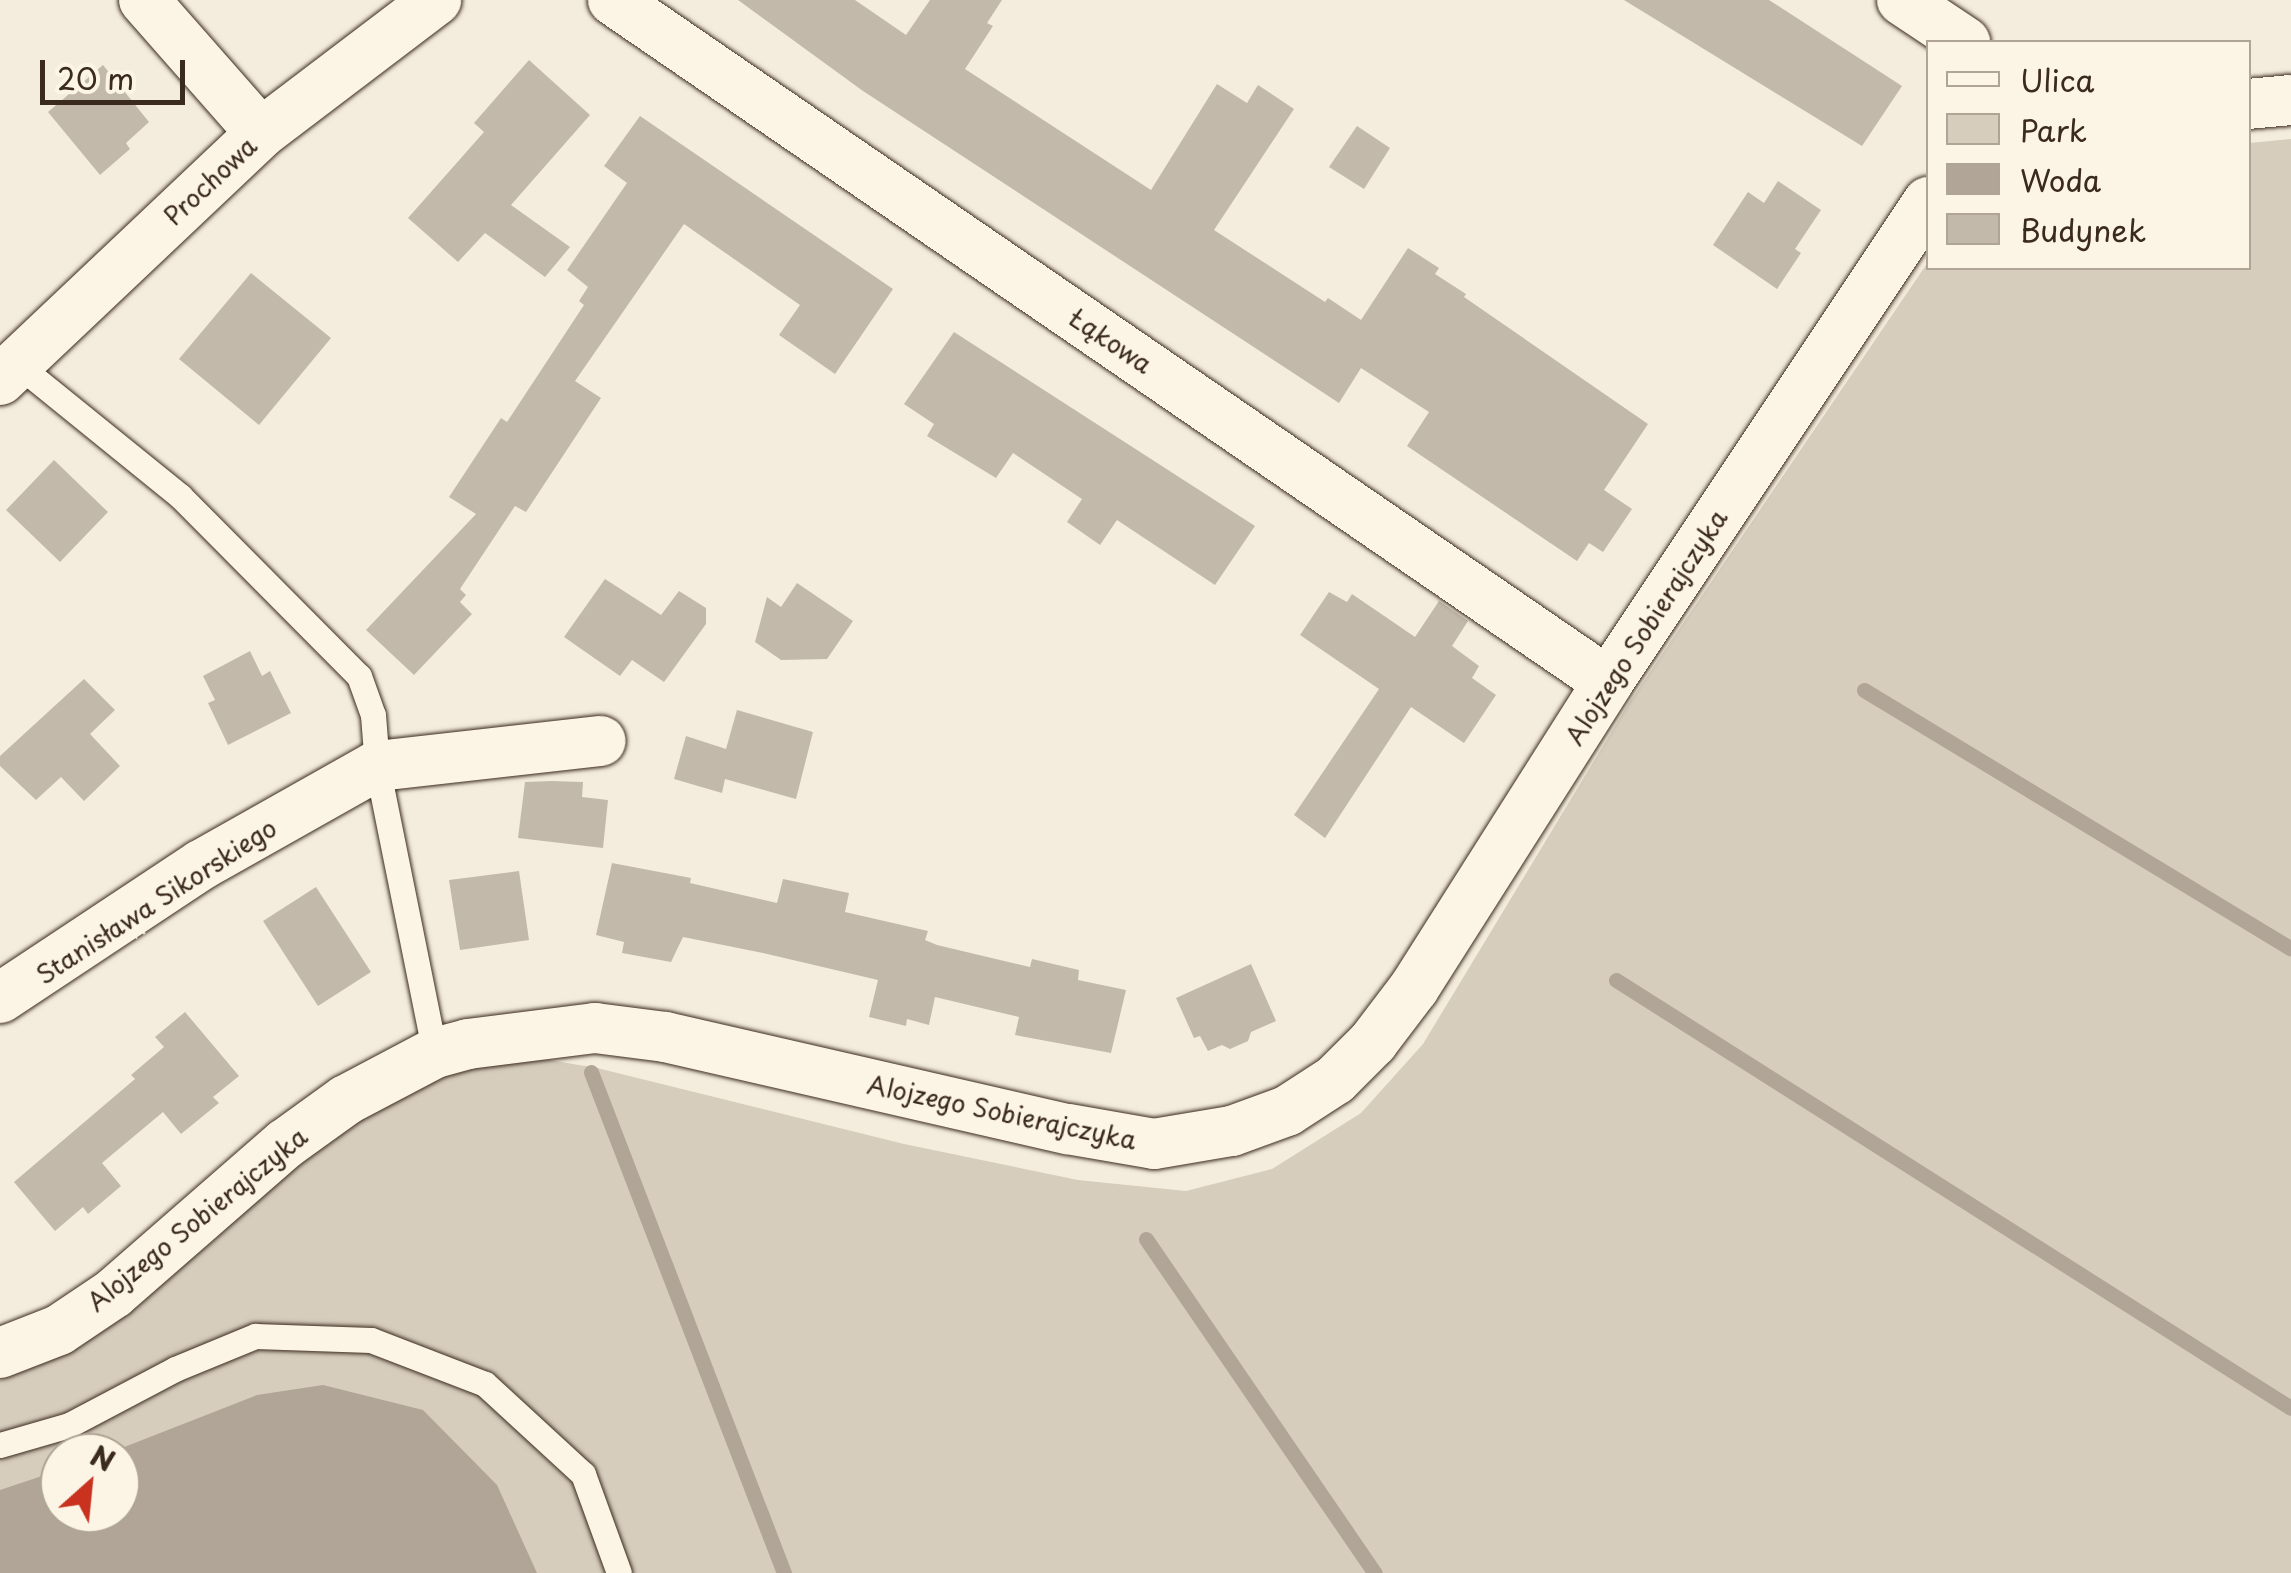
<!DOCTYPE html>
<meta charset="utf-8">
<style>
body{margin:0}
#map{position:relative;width:2291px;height:1573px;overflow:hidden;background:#f4eddd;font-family:"Playpen Sans",sans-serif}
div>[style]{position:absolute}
.green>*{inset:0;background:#d6cdbd}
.water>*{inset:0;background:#b0a596}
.stream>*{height:15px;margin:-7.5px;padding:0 7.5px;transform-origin:7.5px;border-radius:7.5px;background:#b0a596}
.building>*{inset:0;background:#c3b9aa}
.roads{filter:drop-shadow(0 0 2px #3b2a1e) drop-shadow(0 0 2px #3b2a1e)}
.lane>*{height:25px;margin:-12.5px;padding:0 12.5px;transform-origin:12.5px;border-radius:12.5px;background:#fcf5e5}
.street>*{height:50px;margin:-25px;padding:0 25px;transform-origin:25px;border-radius:25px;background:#fcf5e5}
span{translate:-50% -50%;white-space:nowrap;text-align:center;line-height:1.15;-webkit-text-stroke:10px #fcf5e5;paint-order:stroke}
.street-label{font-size:25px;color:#3b2a1e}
.legend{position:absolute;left:1926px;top:40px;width:325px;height:230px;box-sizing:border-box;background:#fcf5e5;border:2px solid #afa495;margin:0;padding:12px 18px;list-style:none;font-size:30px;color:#3b2a1e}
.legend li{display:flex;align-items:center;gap:20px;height:50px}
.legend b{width:50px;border:2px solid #afa495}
.north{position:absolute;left:40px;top:1433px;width:100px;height:100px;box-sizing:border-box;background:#fcf5e5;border:2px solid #afa495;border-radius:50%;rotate:27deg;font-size:28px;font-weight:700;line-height:40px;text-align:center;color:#3b2a1e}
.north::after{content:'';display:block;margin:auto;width:35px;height:45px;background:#c8321e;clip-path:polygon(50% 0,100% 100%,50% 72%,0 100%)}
.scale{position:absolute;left:40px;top:60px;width:145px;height:45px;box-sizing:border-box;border:5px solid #3b2a1e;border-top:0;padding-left:12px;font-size:30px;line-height:35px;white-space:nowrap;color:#3b2a1e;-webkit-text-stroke:8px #fcf5e5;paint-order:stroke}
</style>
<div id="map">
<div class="green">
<i style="clip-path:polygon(evenodd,2291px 139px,2291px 1573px,0 1573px,0 1380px,81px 1346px,212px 1242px,298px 1161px,376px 1108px,448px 1073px,519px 1055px,597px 1068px,904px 1144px,1078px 1180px,1186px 1191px,1272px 1169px,1361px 1113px,1423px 1044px,1629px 703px,1928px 262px,1928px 268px,2248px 268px,2249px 143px,2291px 139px,60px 1453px,120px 1453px,120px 1513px,60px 1513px,60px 1453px)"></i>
</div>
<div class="water">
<i style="clip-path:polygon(323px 1385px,423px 1410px,497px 1485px,537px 1573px,0 1573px,0 1490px,60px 1470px,60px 1513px,120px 1513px,120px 1453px,109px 1453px,257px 1395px)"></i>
</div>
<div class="stream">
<i style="left:1864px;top:690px;width:499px;rotate:31.2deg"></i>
<i style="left:1616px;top:980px;width:799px;rotate:32.38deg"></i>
<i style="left:591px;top:1072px;width:537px;rotate:68.93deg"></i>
<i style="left:1146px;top:1239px;width:405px;rotate:55.6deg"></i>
</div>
<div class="building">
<i style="clip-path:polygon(738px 0,855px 0,906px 35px,930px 0,1002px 0,987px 23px,993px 26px,965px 69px,1151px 190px,1217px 84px,1247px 103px,1258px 85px,1294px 109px,1214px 230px,1325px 302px,1328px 298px,1361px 320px,1408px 248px,1439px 268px,1435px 274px,1466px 294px,1464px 297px,1648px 424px,1604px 490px,1632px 509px,1603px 552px,1589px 543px,1577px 561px,1407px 446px,1429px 412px,1361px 368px,1339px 403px,863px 91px)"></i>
<i style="clip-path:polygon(1624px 0,1769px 0,1902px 86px,1862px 146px)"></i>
<i style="clip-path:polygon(529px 60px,590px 115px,511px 205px,570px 247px,545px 277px,485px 233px,458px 262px,408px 218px,484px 132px,474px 123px)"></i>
<i style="clip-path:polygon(103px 65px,149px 122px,126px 143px,130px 149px,100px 175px,48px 112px)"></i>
<i style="clip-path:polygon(640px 116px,893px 289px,835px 374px,779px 335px,800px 305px,684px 224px,575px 381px,601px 398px,526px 512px,515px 506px,460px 589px,466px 595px,460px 602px,472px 614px,414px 675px,366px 630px,476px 514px,449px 497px,501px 418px,507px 422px,584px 305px,579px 301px,588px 287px,567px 270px,627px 183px,604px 166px)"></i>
<i style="clip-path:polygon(1357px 126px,1390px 148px,1364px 189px,1329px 167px)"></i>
<i style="clip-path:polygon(1778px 181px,1821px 210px,1795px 249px,1801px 253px,1777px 289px,1713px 245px,1748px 192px,1764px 203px)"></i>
<i style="clip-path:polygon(251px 273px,331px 338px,259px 425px,179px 359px)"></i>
<i style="clip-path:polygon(954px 332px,1255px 526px,1215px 585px,1117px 520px,1100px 545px,1067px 522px,1082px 499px,1013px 453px,996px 478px,927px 436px,934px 424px,904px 404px)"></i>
<i style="clip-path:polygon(54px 460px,108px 512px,60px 562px,6px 510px)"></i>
<i style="clip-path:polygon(605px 579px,661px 615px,679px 591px,706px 608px,706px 624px,664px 682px,632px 660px,620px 676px,564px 637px)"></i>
<i style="clip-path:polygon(797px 583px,853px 621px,827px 659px,781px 660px,755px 642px,767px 597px,781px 607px)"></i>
<i style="clip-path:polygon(1329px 592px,1347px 602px,1352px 594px,1415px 637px,1439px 601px,1468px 621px,1452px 646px,1479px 666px,1472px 678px,1496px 695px,1464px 743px,1411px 707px,1325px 838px,1294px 815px,1379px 689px,1300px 635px)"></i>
<i style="clip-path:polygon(250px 651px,262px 676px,270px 671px,291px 713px,228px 745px,208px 703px,215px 700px,203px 676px)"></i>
<i style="clip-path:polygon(84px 679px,115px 710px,90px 734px,120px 766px,84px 801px,61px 777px,36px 800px,0 766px,0 756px)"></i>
<i style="clip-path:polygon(737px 710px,813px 732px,796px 799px,725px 779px,722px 793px,674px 779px,686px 736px,726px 749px)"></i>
<i style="clip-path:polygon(551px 781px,583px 782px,582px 797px,608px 800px,603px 848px,518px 838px,525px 782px)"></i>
<i style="clip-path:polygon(612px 863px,691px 878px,690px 883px,777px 903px,783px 879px,849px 893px,845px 912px,928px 931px,925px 940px,937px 945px,1030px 967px,1032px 959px,1079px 970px,1078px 980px,1126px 990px,1111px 1053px,1015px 1035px,1019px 1017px,935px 997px,929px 1025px,907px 1019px,906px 1026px,869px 1017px,878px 980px,763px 953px,683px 937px,671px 962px,622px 953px,624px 942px,596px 935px)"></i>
<i style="clip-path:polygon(519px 871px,529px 940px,460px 950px,449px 880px)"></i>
<i style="clip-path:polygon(316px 887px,371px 972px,318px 1006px,263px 921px)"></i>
<i style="clip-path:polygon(1251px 964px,1276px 1021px,1251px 1032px,1248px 1041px,1230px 1049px,1222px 1045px,1208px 1051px,1200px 1036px,1194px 1038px,1176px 998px)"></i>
<i style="clip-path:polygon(185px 1012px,239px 1076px,213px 1097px,219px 1103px,181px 1134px,163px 1112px,102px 1163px,121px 1186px,88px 1214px,83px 1207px,55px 1231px,14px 1182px,135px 1079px,131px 1075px,164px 1047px,155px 1037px)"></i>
</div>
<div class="roads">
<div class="lane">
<i style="left:17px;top:364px;width:210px;rotate:39deg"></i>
<i style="left:180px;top:496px;width:254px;rotate:45.2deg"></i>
<i style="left:359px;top:676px;width:41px;rotate:70.3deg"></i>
<i style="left:373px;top:715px;width:51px;rotate:85.5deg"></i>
<i style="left:377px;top:766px;width:293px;rotate:78.6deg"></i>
<i style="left:0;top:1445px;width:72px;rotate:-16.2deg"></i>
<i style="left:69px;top:1425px;width:120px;rotate:-27.8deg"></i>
<i style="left:175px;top:1369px;width:87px;rotate:-22.4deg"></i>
<i style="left:255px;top:1336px;width:116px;rotate:2deg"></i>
<i style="left:371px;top:1340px;width:122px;rotate:21.1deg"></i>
<i style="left:485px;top:1384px;width:133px;rotate:42.6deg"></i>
<i style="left:583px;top:1474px;width:105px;rotate:70deg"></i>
</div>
<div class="street">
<i style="left:144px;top:0;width:177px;rotate:48.7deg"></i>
<i style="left:613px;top:0;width:1206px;rotate:34.43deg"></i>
<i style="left:1902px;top:0;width:76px;rotate:33.7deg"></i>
<i style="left:2248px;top:104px;width:43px;rotate:-5.3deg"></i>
<i style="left:0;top:380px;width:359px;rotate:-43.4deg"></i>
<i style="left:261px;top:133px;width:220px;rotate:-37.2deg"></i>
<i style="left:0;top:998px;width:241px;rotate:-33.5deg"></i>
<i style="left:201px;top:865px;width:202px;rotate:-29.4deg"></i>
<i style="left:377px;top:766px;width:225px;rotate:-6.4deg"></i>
<i style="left:0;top:1353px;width:63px;rotate:-21.3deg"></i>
<i style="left:59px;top:1330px;width:66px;rotate:-33.9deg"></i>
<i style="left:114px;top:1293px;width:227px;rotate:-41.1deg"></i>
<i style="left:285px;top:1144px;width:75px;rotate:-35.8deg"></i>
<i style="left:346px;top:1100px;width:101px;rotate:-27.8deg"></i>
<i style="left:435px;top:1053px;width:34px;rotate:-15deg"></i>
<i style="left:468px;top:1044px;width:128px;rotate:-7.2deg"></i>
<i style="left:595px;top:1028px;width:71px;rotate:7.3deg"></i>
<i style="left:665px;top:1037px;width:413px;rotate:12.9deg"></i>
<i style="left:1068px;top:1129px;width:87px;rotate:9.9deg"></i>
<i style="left:1154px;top:1144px;width:79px;rotate:-9.5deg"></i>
<i style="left:1232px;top:1131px;width:59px;rotate:-20deg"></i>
<i style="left:1287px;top:1111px;width:57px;rotate:-32.9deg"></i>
<i style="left:1335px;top:1080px;width:54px;rotate:-45deg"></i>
<i style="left:1373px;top:1042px;width:68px;rotate:-52.8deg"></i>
<i style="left:1414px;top:988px;width:362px;rotate:-57.6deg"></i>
<i style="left:1608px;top:682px;width:577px;rotate:-56.31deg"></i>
</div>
</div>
<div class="street-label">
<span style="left:210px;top:181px;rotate:-43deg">Prochowa</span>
<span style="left:1111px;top:341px;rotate:34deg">Łąkowa</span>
<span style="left:1646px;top:627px;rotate:-57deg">Alojzego Sobierajczyka</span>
<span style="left:156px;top:901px;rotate:-33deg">Stanisława Sikorskiego</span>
<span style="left:1002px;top:1112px;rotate:12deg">Alojzego Sobierajczyka</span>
<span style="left:197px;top:1219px;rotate:-39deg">Alojzego Sobierajczyka</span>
</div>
<ul class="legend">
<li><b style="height:12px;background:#fcf5e5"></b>Ulica</li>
<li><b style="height:28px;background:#d6cdbd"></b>Park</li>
<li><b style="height:28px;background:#b0a596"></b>Woda</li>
<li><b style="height:28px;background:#c3b9aa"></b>Budynek</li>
</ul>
<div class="north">N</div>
<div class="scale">20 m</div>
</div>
